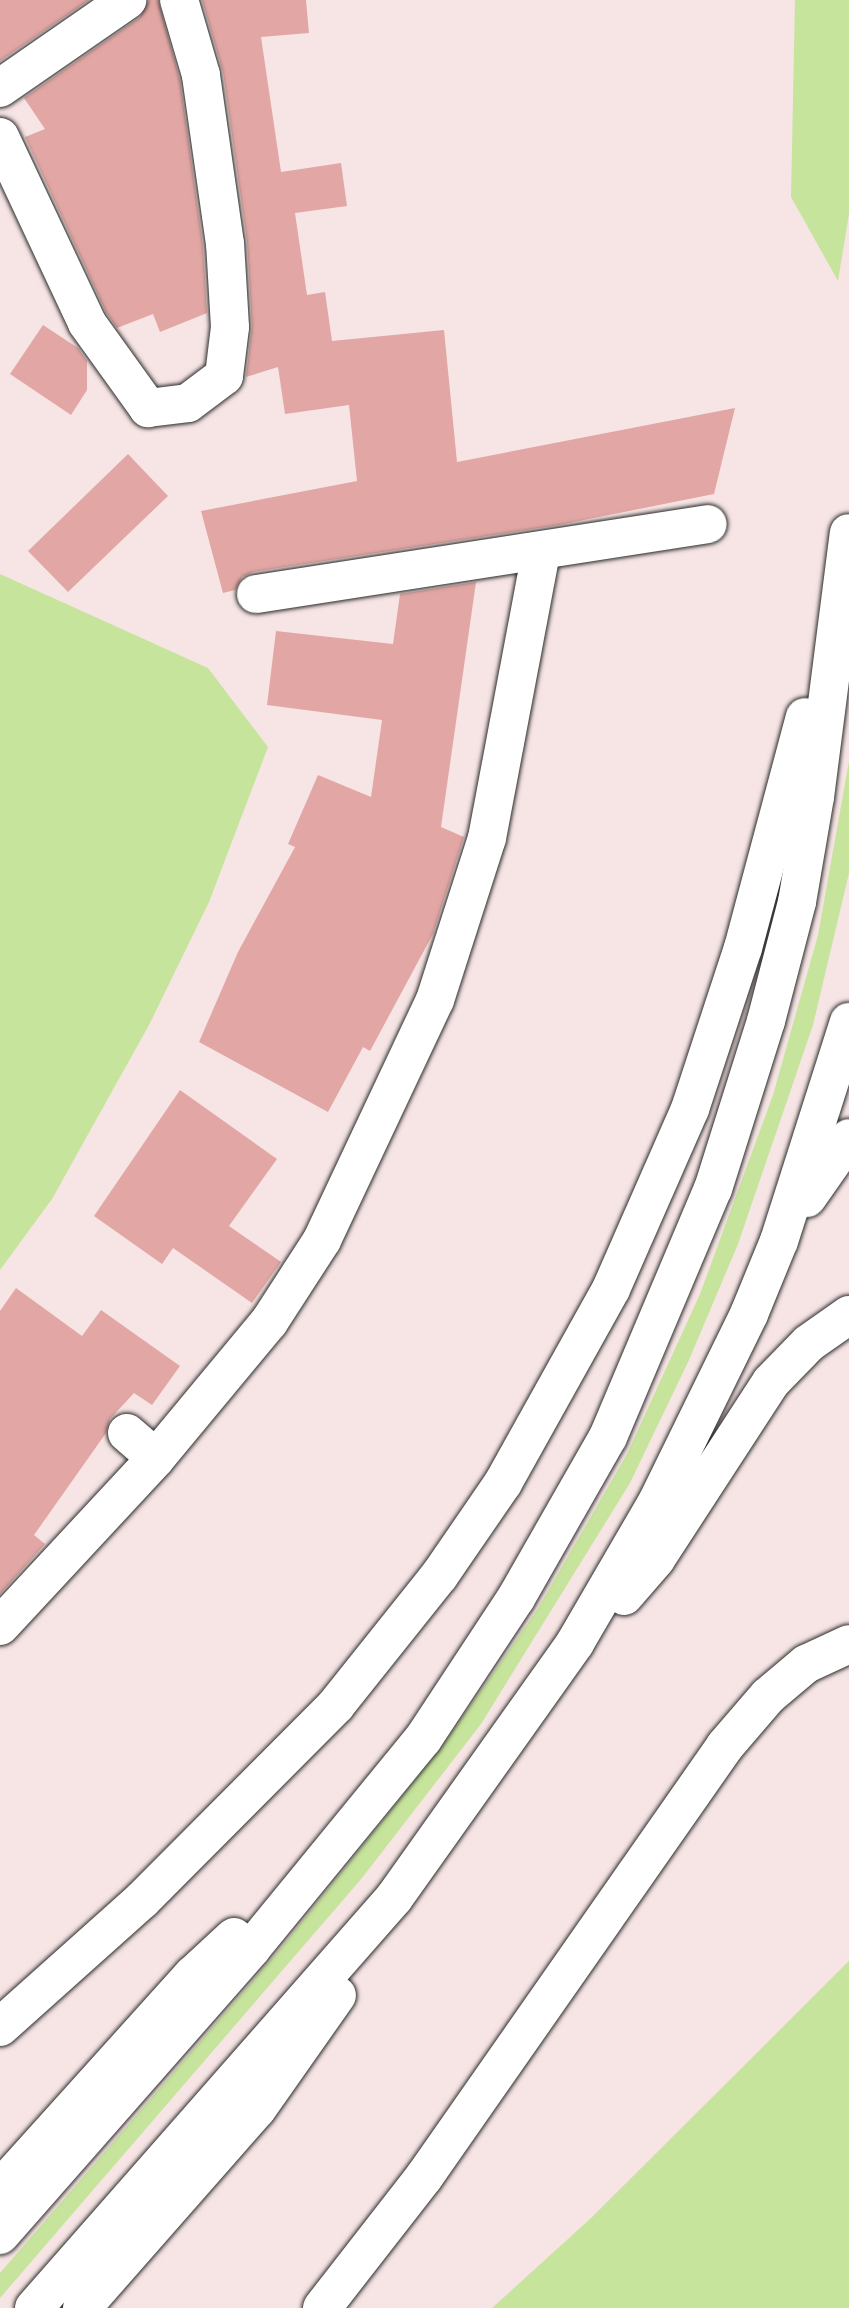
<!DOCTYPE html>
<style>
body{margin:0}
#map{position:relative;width:849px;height:2308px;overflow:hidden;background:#f6e5e4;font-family:Delius,sans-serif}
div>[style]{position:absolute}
.green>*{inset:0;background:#c6e49c}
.building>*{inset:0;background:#e2a7a4}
.roads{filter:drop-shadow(0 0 2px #2b2b2b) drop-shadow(0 0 2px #2b2b2b)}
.minor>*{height:38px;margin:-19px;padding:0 19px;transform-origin:19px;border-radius:19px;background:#fff}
.highway>*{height:38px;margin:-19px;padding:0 19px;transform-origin:19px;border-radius:19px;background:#fff}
span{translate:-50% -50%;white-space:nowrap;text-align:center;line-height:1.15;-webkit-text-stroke:5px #fff;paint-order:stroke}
</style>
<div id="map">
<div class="green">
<i style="clip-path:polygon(795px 0,849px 0,849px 214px,838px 281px,791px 197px)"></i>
<i style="clip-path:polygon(0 574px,208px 668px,268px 747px,209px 902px,149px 1025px,52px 1199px,0 1270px)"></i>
<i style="clip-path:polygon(849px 761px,849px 873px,813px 1025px,738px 1244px,689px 1360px,630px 1483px,481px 1724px,362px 1878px,0 2298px,0 2273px,281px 1948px,443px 1745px,537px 1610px,627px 1454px,700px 1294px,773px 1095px,818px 935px)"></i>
<i style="clip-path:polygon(849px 1961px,849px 2308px,492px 2308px,590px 2219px)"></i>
</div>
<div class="building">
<i style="clip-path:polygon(0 0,89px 0,0 61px)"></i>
<i style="clip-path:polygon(149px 0,158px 0,180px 80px,203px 246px,207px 313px,160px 332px,153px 314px,117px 328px,106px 312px,25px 137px,45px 129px,24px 98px,139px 18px)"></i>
<i style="clip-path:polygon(202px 0,306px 0,309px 33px,261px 37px,281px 172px,341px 163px,347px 206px,295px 213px,307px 295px,325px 292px,332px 341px,444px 330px,457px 462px,735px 408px,714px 494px,559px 525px,253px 572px,242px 577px,235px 590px,223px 593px,201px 511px,357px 481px,349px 405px,285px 414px,278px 367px,246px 377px,252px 326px,247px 241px,223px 72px)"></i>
<i style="clip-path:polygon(43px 325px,78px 348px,87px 361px,87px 390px,71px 415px,10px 374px)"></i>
<i style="clip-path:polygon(128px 454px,168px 496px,68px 592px,28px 551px)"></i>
<i style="clip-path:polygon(476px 582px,441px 827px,464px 837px,433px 934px,370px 1051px,363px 1047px,328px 1112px,199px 1042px,238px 952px,295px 847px,288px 844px,318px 775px,371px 797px,382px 720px,267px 705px,276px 631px,393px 644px,400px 594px)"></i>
<i style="clip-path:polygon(180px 1090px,277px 1159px,229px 1226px,281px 1262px,252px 1303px,173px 1248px,162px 1264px,94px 1216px)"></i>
<i style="clip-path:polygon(16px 1288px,82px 1336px,101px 1310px,180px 1366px,152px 1405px,134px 1393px,110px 1419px,106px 1433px,34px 1535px,45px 1544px,0 1594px,0 1311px)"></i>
</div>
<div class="roads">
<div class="minor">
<i style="left:0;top:88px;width:155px;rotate:-34.7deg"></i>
<i style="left:0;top:137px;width:205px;rotate:64.9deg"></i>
<i style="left:87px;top:323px;width:105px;rotate:54.3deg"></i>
<i style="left:148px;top:408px;width:40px;rotate:-7.1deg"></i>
<i style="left:188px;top:403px;width:45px;rotate:-36.9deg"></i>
<i style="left:224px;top:376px;width:49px;rotate:-83deg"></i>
<i style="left:230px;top:327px;width:83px;rotate:-93.4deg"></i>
<i style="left:225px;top:244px;width:171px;rotate:-98.1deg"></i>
<i style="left:201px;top:75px;width:78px;rotate:-106.3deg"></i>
<i style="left:256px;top:594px;width:457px;rotate:-8.8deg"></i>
<i style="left:127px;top:1433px;width:38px;rotate:41deg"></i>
<i style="left:0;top:1626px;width:229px;rotate:-47.1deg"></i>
<i style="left:156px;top:1458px;width:177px;rotate:-50.3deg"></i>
<i style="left:269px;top:1322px;width:98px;rotate:-57.1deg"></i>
<i style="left:322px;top:1240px;width:265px;rotate:-64.8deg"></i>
<i style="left:435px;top:1000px;width:170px;rotate:-72.2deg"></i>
<i style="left:487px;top:838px;width:290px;rotate:-79.3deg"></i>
</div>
<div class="highway">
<i style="left:807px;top:1198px;width:73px;rotate:-55deg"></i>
<i style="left:624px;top:1596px;width:49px;rotate:-49.1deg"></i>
<i style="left:656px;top:1559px;width:211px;rotate:-57deg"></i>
<i style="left:771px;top:1382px;width:54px;rotate:-45.7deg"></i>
<i style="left:809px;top:1343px;width:49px;rotate:-35deg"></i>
<i style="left:0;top:2027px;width:191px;rotate:-41.8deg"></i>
<i style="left:142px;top:1900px;width:275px;rotate:-45.1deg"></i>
<i style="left:336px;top:1705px;width:165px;rotate:-51.4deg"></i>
<i style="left:439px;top:1576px;width:113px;rotate:-55.5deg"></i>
<i style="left:503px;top:1483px;width:222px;rotate:-60.9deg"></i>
<i style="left:611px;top:1289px;width:197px;rotate:-66.3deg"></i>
<i style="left:690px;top:1109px;width:169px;rotate:-71.8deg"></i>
<i style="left:743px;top:948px;width:239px;rotate:-75deg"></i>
<i style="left:0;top:2189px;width:288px;rotate:-48deg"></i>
<i style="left:193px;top:1975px;width:56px;rotate:-42.8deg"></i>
<i style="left:0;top:2235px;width:381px;rotate:-48.7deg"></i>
<i style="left:251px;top:1949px;width:271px;rotate:-50.7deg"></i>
<i style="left:423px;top:1739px;width:169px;rotate:-56.6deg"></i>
<i style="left:516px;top:1598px;width:185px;rotate:-60.3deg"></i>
<i style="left:608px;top:1437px;width:269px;rotate:-67.1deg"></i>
<i style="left:713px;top:1189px;width:176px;rotate:-72.5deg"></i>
<i style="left:766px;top:1021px;width:123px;rotate:-75.4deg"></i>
<i style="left:797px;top:902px;width:107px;rotate:-80.3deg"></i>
<i style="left:815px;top:797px;width:266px;rotate:-82.7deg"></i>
<i style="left:34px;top:2308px;width:546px;rotate:-48.72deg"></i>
<i style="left:394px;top:1898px;width:313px;rotate:-54.6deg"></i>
<i style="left:575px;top:1643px;width:161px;rotate:-59.8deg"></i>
<i style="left:656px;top:1504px;width:212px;rotate:-63.9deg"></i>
<i style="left:749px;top:1314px;width:79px;rotate:-67.7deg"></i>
<i style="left:779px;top:1241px;width:230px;rotate:-72.3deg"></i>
<i style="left:82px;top:2308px;width:265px;rotate:-48.7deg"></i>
<i style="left:257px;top:2109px;width:139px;rotate:-54.9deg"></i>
<i style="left:322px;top:2308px;width:166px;rotate:-52.1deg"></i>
<i style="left:424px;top:2177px;width:526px;rotate:-55.07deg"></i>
<i style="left:725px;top:1746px;width:66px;rotate:-49.3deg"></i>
<i style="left:768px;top:1696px;width:50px;rotate:-40.1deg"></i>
<i style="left:806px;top:1664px;width:47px;rotate:-24.9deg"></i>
</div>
</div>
</div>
